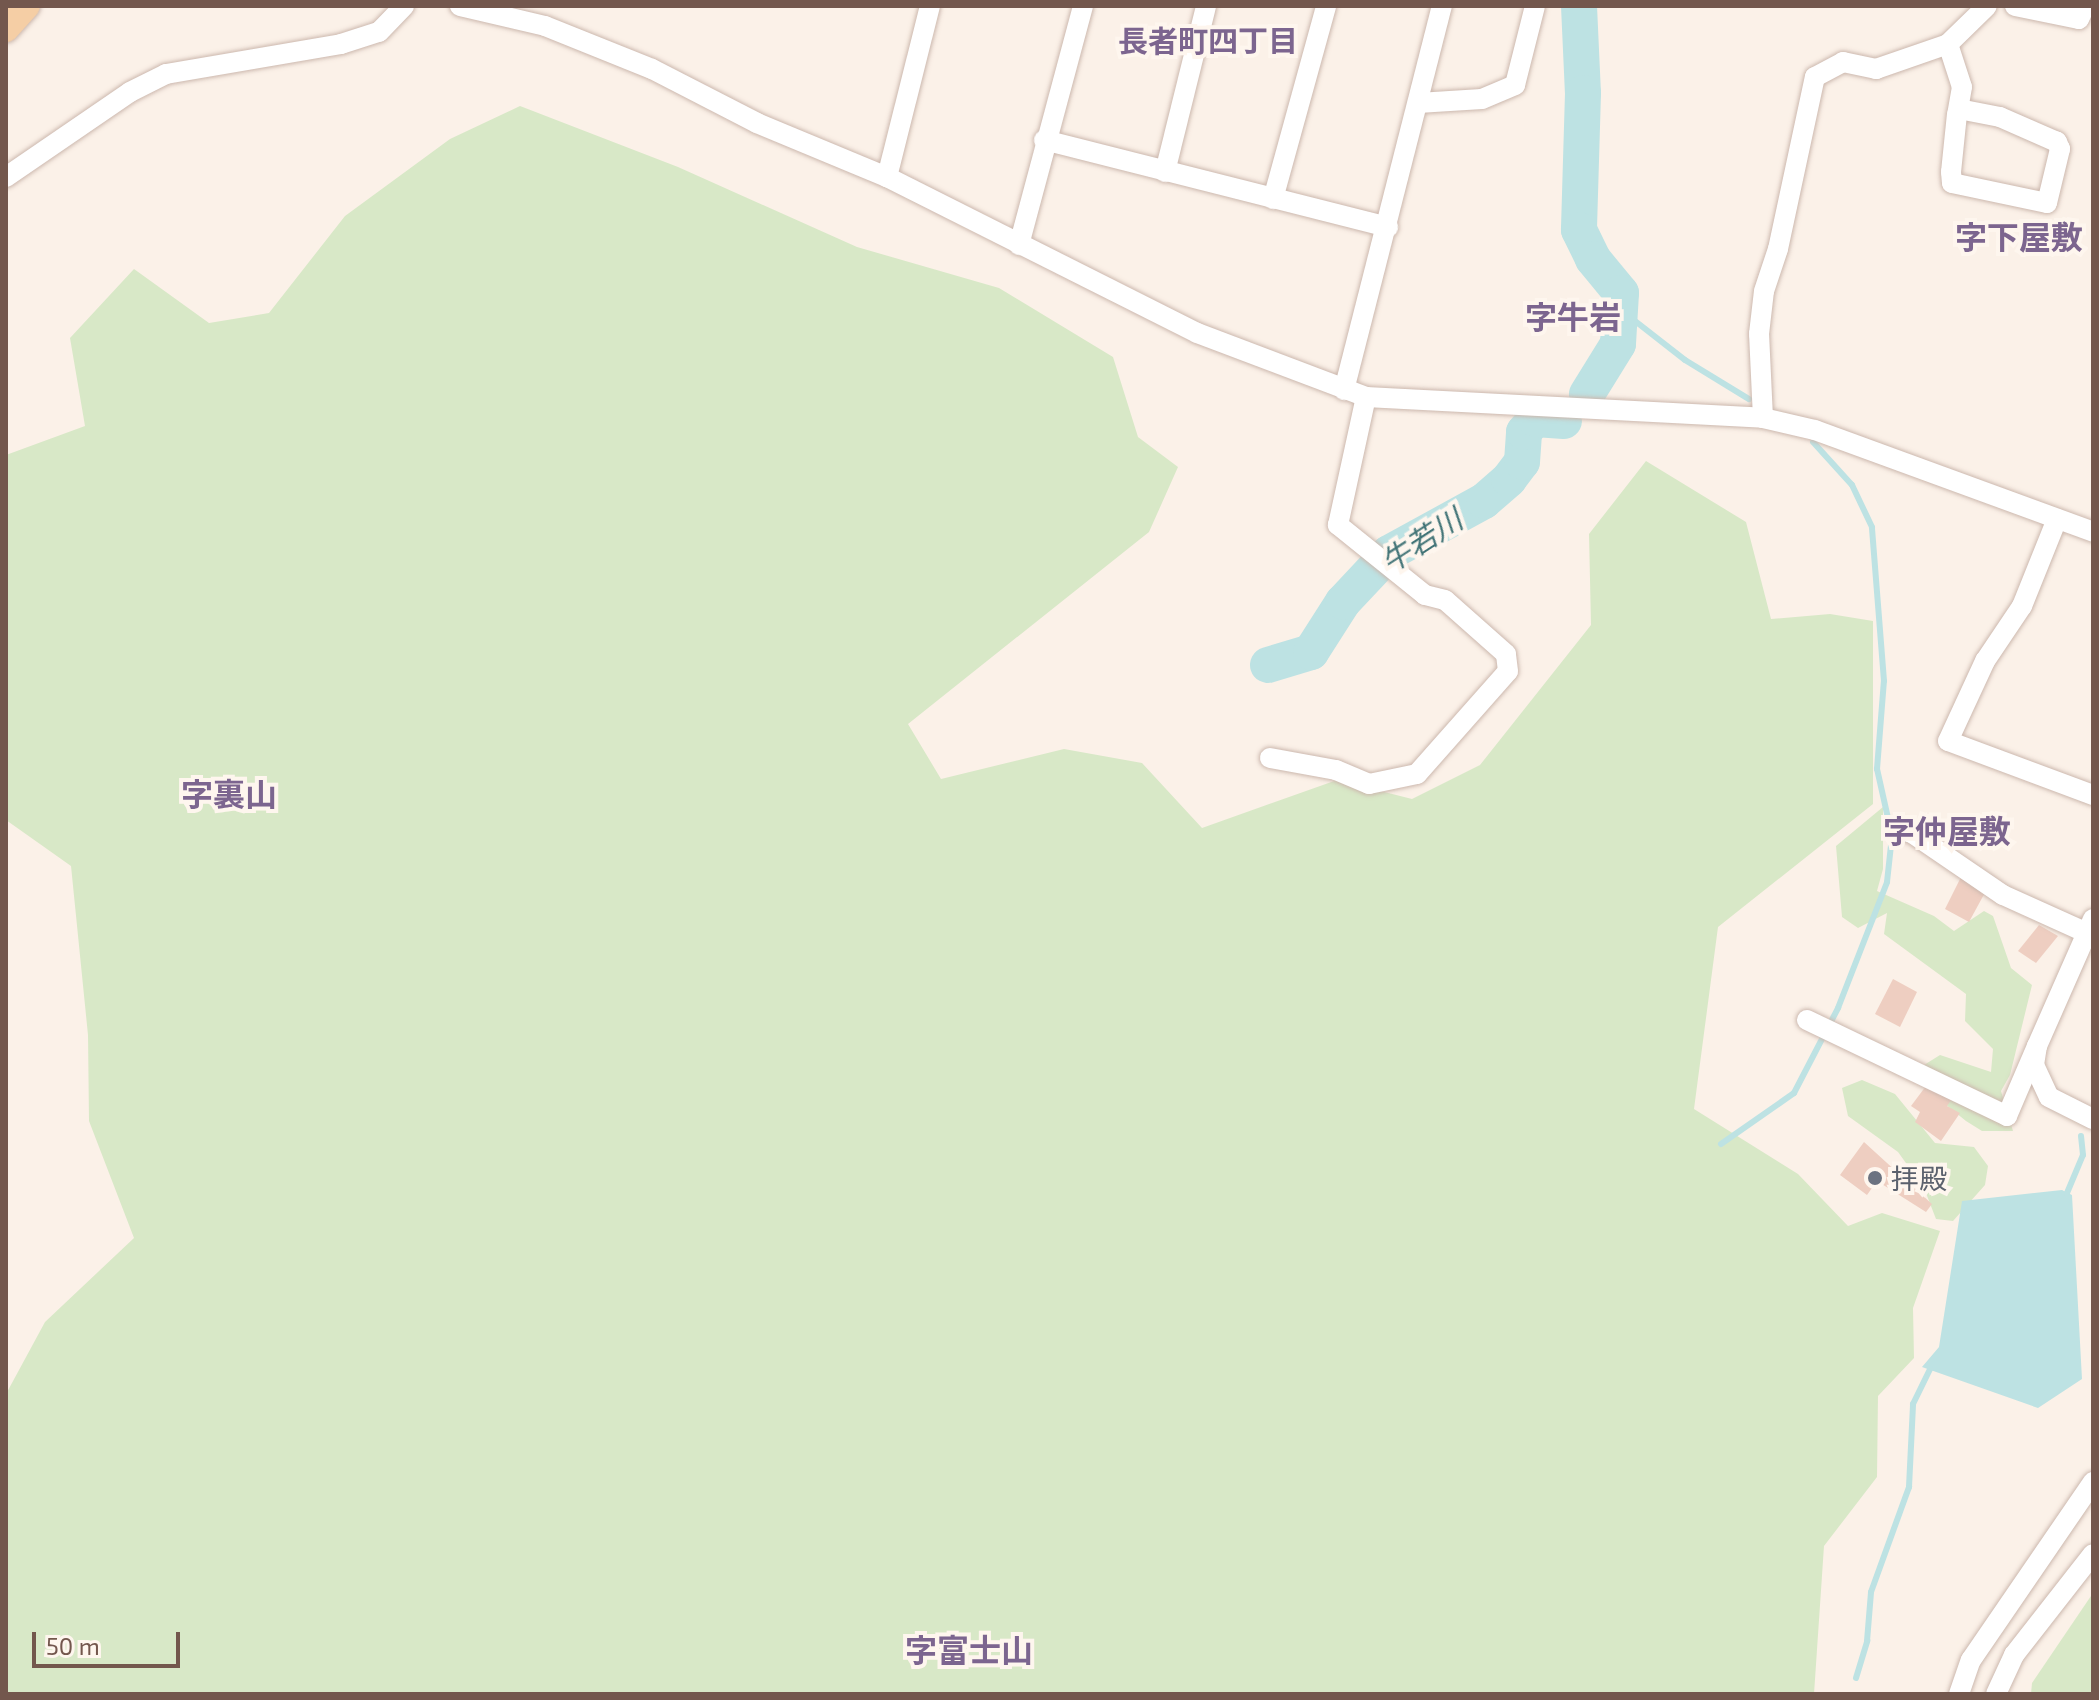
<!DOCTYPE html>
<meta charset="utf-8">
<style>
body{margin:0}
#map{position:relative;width:2099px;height:1700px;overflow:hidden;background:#fbf1e8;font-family:"Exo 2","Noto Sans JP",sans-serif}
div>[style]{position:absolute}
.green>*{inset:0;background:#d8e8c7}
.water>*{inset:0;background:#bde2e3}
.stream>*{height:6px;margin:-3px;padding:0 3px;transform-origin:3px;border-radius:3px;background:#bde2e3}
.river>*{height:36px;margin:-18px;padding:0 18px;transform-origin:18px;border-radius:18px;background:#bde2e3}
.building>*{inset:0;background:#eecec1}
.roads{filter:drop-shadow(0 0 2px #ccb8ae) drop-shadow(0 0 2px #ccb8ae)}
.minor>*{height:20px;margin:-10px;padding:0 10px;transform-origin:10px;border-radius:10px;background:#fff}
.major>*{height:26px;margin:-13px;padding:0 13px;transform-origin:13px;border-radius:13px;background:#f5cea5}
.dots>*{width:22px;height:22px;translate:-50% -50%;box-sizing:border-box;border:4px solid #fef6ee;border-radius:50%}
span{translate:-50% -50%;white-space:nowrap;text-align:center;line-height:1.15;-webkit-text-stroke:8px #fef6ee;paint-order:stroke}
.worship-label{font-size:28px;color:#5b616d}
.left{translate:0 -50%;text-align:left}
.neighbourhood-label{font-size:30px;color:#7c658f;font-weight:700}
.water-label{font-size:30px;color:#427477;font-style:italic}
.quarter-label{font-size:32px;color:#7c658f;font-weight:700}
.frame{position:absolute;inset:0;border:8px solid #73574d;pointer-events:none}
.scale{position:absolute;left:32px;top:1632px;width:148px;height:36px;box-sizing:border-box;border:4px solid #73574d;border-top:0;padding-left:10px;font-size:24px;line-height:28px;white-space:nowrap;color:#73574d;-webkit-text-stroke:6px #fef6ee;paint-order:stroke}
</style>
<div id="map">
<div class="green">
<i style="clip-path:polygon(520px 106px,678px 167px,857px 247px,999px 288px,1113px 357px,1138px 437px,1178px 467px,1149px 532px,908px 724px,941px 779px,1064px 749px,1142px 763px,1202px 828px,1337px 780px,1412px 799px,1480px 765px,1591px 625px,1589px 534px,1646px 461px,1746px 522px,1771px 619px,1830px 614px,1873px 621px,1873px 804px,1718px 927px,1694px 1109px,1798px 1174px,1848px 1226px,1882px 1213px,1940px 1231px,1913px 1308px,1914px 1358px,1878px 1396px,1877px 1477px,1824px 1546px,1814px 1694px,6px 1694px,6px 1394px,45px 1322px,134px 1238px,89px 1121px,88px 1035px,71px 866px,6px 820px,6px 455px,85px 426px,70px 338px,134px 269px,209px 323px,269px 313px,345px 216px,450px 139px)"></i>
<i style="clip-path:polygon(1883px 807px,1883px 869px,1877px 891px,1934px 916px,1954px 931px,1984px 911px,1993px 916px,2011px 968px,2032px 985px,2010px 1075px,2001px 1091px,2013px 1131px,1982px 1131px,1966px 1121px,1940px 1100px,1924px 1065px,1940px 1055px,1991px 1072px,1993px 1049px,1965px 1021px,1966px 994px,1884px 934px,1887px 913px,1858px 928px,1842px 917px,1836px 846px)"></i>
<i style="clip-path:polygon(1862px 1080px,1895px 1094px,1935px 1143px,1974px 1147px,1988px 1166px,1985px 1185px,1953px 1221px,1936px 1219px,1924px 1188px,1898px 1152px,1848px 1116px,1842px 1088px)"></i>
<i style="clip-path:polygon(2093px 1593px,2093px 1694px,2031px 1694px,2032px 1683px)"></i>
</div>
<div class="water">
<i style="clip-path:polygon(2062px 1190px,2072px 1195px,2082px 1379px,2038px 1408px,1922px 1367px,1939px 1347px,1962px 1201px)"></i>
</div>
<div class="stream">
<i style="left:1621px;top:310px;width:81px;rotate:38deg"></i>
<i style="left:1685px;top:360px;width:75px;rotate:31.4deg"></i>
<i style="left:1721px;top:1144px;width:89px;rotate:-34.9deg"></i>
<i style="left:1794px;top:1093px;width:96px;rotate:-62.6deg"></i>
<i style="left:1838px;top:1008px;width:135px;rotate:-68.7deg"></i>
<i style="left:1887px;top:882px;width:46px;rotate:-83.8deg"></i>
<i style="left:1892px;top:836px;width:69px;rotate:-102.6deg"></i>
<i style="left:1877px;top:769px;width:88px;rotate:-85.5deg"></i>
<i style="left:1884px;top:681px;width:154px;rotate:-94.5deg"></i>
<i style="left:1872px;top:527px;width:47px;rotate:-115.5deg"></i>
<i style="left:1852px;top:485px;width:58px;rotate:-132.2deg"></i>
<i style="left:2067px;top:1193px;width:41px;rotate:-67.2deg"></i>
<i style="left:2083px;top:1155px;width:19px;rotate:-96deg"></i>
<i style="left:1856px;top:1678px;width:39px;rotate:-73deg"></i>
<i style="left:1867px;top:1641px;width:49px;rotate:-85.3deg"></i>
<i style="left:1871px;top:1592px;width:112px;rotate:-70.1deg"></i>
<i style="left:1909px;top:1487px;width:83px;rotate:-87.2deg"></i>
<i style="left:1913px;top:1404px;width:39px;rotate:-64deg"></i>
</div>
<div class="river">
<i style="left:1579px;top:6px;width:87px;rotate:87.4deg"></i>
<i style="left:1583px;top:93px;width:137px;rotate:91.7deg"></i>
<i style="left:1579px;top:230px;width:32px;rotate:64deg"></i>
<i style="left:1593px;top:259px;width:44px;rotate:50.5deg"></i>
<i style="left:1621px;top:293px;width:51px;rotate:93.4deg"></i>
<i style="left:1618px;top:344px;width:59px;rotate:121.8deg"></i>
<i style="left:1268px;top:665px;width:45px;rotate:-16.8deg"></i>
<i style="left:1311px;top:652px;width:59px;rotate:-57.4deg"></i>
<i style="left:1343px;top:602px;width:67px;rotate:-46.8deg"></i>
<i style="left:1389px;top:553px;width:108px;rotate:-28.7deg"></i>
<i style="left:1484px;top:501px;width:33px;rotate:-41deg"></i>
<i style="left:1509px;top:479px;width:21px;rotate:-53deg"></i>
<i style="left:1522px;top:462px;width:30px;rotate:-86deg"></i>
<i style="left:1524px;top:432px;width:17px;rotate:-50deg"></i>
<i style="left:1535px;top:419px;width:29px;rotate:4deg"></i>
</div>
<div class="building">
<i style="clip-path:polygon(1963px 873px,1988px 887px,1969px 922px,1945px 909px)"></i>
<i style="clip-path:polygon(2039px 925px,2058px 936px,2036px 963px,2018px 951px)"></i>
<i style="clip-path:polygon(1893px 979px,1917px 992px,1900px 1027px,1875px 1014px)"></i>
<i style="clip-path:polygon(1929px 1082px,1953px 1097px,1947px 1106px,1960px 1113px,1941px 1141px,1915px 1122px,1920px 1112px,1911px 1106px)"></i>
<i style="clip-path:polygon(1864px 1142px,1932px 1204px,1926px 1212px,1877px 1181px,1867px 1195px,1840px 1175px)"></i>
</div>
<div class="roads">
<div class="minor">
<i style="left:460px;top:6px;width:87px;rotate:13.2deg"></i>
<i style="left:545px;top:26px;width:115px;rotate:21.9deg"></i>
<i style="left:652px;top:69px;width:118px;rotate:27.2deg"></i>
<i style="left:757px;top:123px;width:141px;rotate:22.6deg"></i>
<i style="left:887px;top:177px;width:347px;rotate:26.7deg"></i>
<i style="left:1197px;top:333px;width:181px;rotate:20.7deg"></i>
<i style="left:1366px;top:397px;width:398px;rotate:3deg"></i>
<i style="left:1763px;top:418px;width:53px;rotate:13deg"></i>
<i style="left:1815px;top:430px;width:296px;rotate:20.1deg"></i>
<i style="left:2015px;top:6px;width:65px;rotate:11.5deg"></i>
<i style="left:2079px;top:19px;width:14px;rotate:-65deg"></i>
<i style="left:1948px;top:44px;width:45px;rotate:72deg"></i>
<i style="left:1962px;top:87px;width:27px;rotate:100deg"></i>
<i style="left:1957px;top:114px;width:58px;rotate:95.9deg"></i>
<i style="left:1951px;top:172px;width:11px;rotate:85deg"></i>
<i style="left:1952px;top:183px;width:97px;rotate:11.9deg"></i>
<i style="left:2047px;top:203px;width:56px;rotate:-76.5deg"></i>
<i style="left:2060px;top:149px;width:8px;rotate:-113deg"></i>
<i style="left:2057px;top:142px;width:62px;rotate:-156.3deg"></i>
<i style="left:2000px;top:117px;width:42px;rotate:-169deg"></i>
<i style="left:1418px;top:103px;width:64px;rotate:-3.6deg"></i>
<i style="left:1482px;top:99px;width:36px;rotate:-23deg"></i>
<i style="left:1515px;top:85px;width:81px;rotate:-75.8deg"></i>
<i style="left:1044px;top:140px;width:355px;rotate:14.2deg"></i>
<i style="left:1165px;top:172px;width:171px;rotate:-76.1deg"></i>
<i style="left:6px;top:177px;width:150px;rotate:-34.4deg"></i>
<i style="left:130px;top:92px;width:40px;rotate:-26.6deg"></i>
<i style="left:166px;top:74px;width:178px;rotate:-9.7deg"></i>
<i style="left:341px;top:44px;width:40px;rotate:-18deg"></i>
<i style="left:379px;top:32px;width:36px;rotate:-46deg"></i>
<i style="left:887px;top:177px;width:176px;rotate:-75.9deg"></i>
<i style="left:1273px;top:199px;width:200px;rotate:-74.6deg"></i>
<i style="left:1019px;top:245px;width:247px;rotate:-75deg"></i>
<i style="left:1344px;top:390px;width:396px;rotate:-75.7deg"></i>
<i style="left:1763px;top:418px;width:84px;rotate:-92.7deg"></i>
<i style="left:1759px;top:334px;width:43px;rotate:-83.4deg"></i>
<i style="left:1764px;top:291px;width:44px;rotate:-71.6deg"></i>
<i style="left:1778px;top:249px;width:176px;rotate:-77.9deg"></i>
<i style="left:1815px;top:77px;width:32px;rotate:-28deg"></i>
<i style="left:1843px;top:62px;width:34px;rotate:12deg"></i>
<i style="left:1876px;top:69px;width:76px;rotate:-19.1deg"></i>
<i style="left:1948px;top:44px;width:54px;rotate:-44.3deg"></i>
<i style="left:2057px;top:519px;width:94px;rotate:111.9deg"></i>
<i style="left:2022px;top:606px;width:66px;rotate:123.9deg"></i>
<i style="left:1985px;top:661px;width:88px;rotate:114.8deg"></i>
<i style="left:1948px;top:741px;width:155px;rotate:20.4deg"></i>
<i style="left:1270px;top:758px;width:67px;rotate:10.3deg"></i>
<i style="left:1336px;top:770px;width:36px;rotate:23deg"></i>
<i style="left:1369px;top:784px;width:49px;rotate:-11.8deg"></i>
<i style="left:1417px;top:774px;width:137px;rotate:-48.5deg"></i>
<i style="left:1508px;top:671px;width:17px;rotate:-97deg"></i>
<i style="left:1506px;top:654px;width:81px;rotate:-138.5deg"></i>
<i style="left:1445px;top:600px;width:21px;rotate:-166deg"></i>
<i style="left:1425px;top:595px;width:112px;rotate:-141.2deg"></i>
<i style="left:1338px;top:525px;width:131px;rotate:-77.7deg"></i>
<i style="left:1898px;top:829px;width:15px;rotate:16deg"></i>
<i style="left:1912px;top:833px;width:110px;rotate:34.3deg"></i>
<i style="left:2003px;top:895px;width:92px;rotate:24.3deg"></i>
<i style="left:2093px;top:919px;width:139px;rotate:113.8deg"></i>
<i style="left:2037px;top:1046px;width:19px;rotate:99deg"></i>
<i style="left:2034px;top:1065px;width:35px;rotate:65deg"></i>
<i style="left:2049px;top:1097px;width:49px;rotate:26.6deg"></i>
<i style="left:1807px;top:1020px;width:222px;rotate:25.6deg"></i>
<i style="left:2007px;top:1116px;width:76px;rotate:-66.8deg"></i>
<i style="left:1959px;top:1694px;width:36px;rotate:-71deg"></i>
<i style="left:1971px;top:1660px;width:216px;rotate:-55.6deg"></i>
<i style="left:1996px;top:1694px;width:43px;rotate:-65.2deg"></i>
<i style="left:2014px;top:1655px;width:128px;rotate:-52deg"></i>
</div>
<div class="major">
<i style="left:6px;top:29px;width:31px;rotate:-48deg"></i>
</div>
</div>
<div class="dots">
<i style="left:1875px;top:1178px;background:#6b7280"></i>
</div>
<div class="worship-label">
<span class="left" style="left:1891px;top:1178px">拝殿</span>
</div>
<div class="neighbourhood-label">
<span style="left:1208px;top:40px">長者町四丁目</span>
</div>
<div class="water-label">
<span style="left:1421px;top:540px;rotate:-33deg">牛若川</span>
</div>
<div class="quarter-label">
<span style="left:2019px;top:236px">字下屋敷</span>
<span style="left:1573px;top:316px">字牛岩</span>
<span style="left:229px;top:793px">字裏山</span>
<span style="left:1947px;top:830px">字仲屋敷</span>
<span style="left:969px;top:1649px">字富士山</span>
</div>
<div class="frame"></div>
<div class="scale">50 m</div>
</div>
